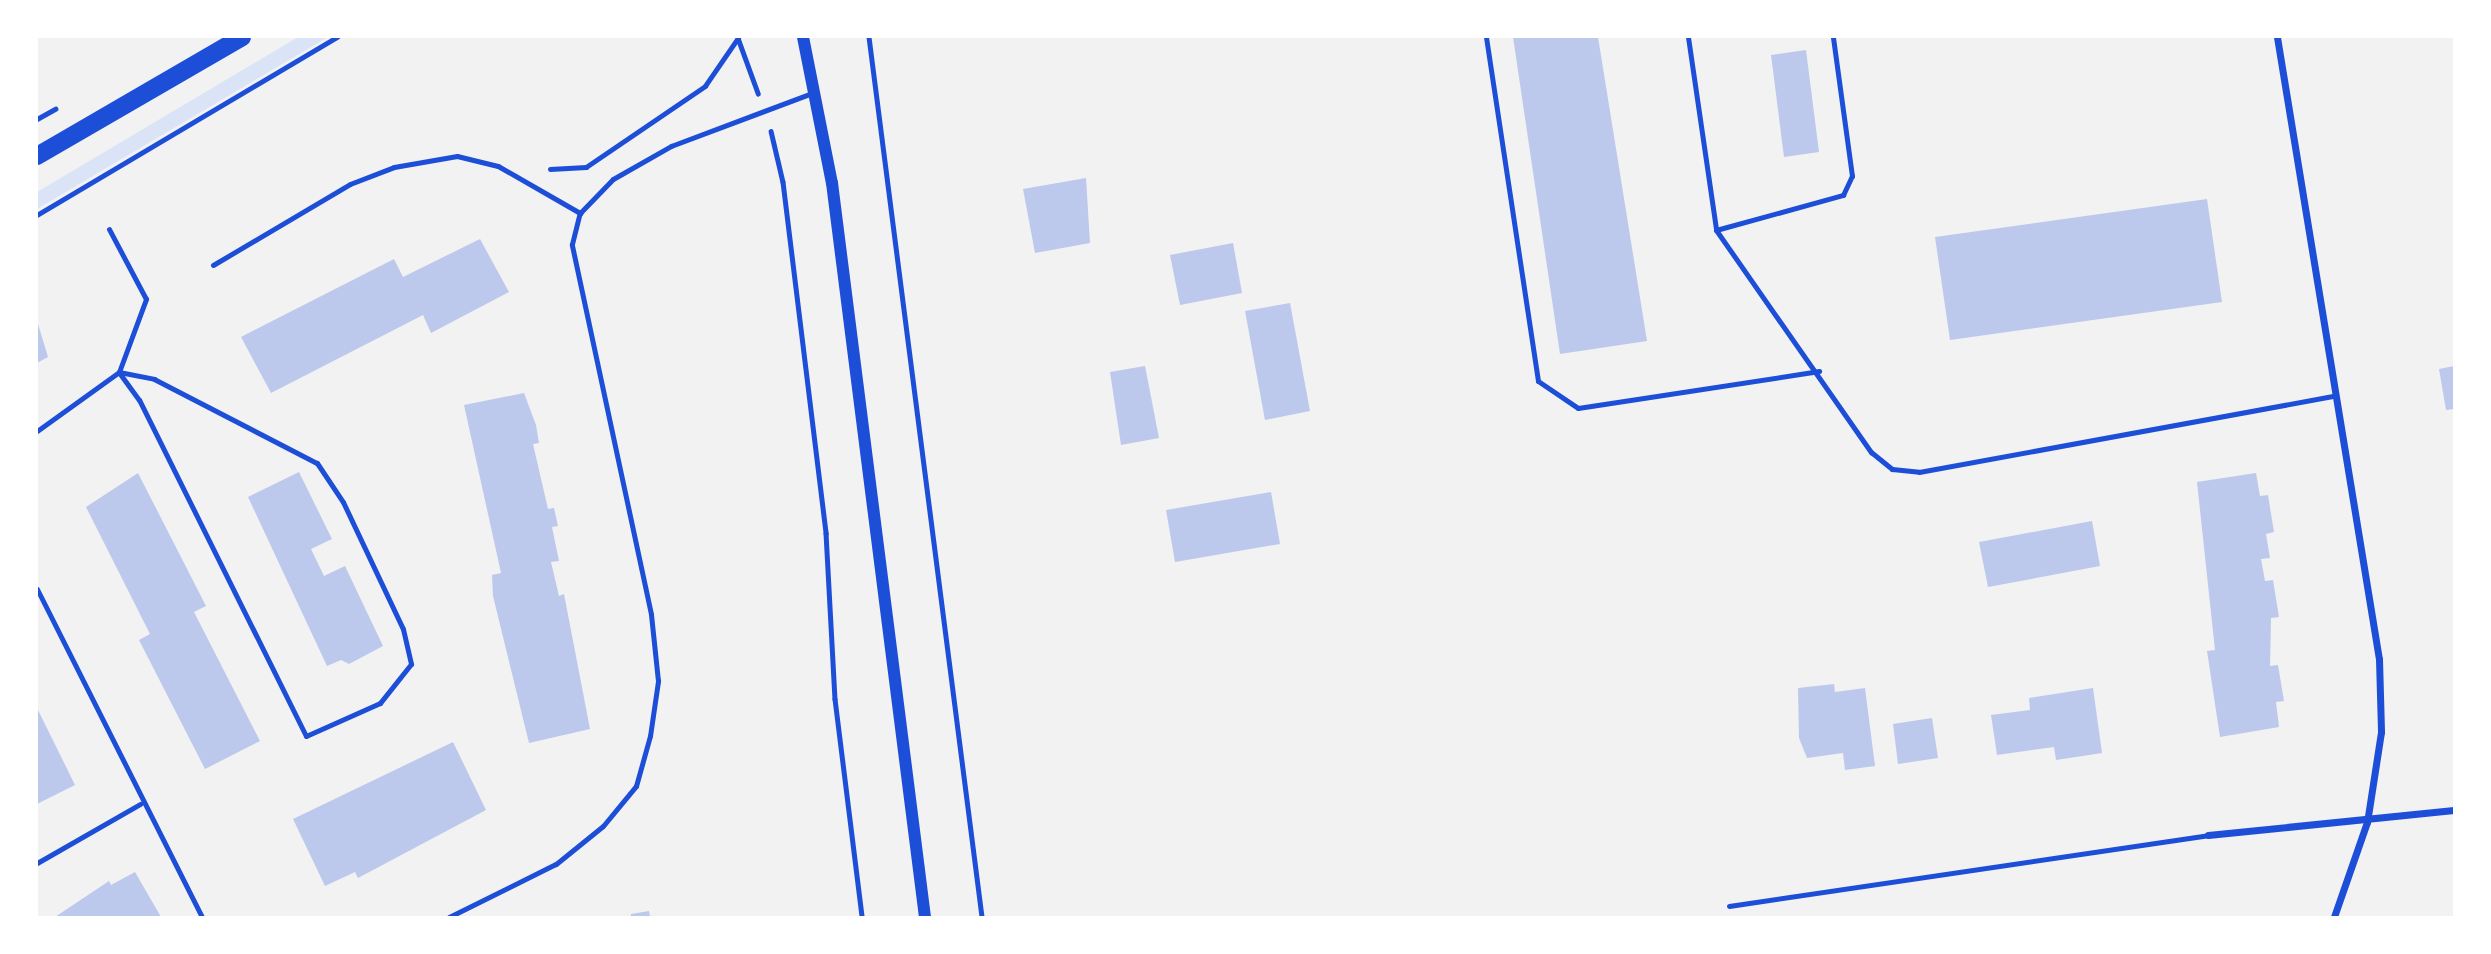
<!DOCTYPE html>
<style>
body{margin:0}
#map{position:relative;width:2491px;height:954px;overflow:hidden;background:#f2f2f2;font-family:Raleway,sans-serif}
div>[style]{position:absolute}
.green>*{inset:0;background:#dbe4f7}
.building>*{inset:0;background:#bdc9ec}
.path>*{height:4.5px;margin:-2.25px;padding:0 2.25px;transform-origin:2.25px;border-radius:2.25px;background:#1d4ed8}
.service>*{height:5px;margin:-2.5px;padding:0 2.5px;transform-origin:2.5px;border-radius:2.5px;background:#1d4ed8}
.minor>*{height:7px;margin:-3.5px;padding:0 3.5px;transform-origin:3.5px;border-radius:3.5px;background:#1d4ed8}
.tertiary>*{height:12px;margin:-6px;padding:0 6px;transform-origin:6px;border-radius:6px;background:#1d4ed8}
.primary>*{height:18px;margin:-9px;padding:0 9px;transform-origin:9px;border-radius:9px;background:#1d4ed8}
span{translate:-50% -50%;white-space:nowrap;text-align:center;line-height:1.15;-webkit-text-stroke:5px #fff;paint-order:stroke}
.frame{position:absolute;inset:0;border:38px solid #fff;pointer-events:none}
</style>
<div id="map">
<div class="green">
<i style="clip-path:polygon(298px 37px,328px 37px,37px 209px,37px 192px)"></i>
</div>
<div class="building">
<i style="clip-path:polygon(1513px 37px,1598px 37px,1647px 341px,1560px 354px)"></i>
<i style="clip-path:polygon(1806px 50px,1819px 152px,1784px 157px,1771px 55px)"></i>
<i style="clip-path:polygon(1086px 178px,1090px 243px,1035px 253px,1023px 189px)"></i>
<i style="clip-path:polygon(2207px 199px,2222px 302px,1950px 340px,1935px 237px)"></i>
<i style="clip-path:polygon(480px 239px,509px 292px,431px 333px,423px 315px,271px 393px,241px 337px,394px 259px,403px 277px)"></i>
<i style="clip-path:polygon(1233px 243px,1242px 293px,1180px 305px,1170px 255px)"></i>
<i style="clip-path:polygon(1290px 303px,1310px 411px,1265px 420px,1245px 311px)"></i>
<i style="clip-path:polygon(38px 324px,48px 357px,37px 363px,37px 325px)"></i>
<i style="clip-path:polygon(1145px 366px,1159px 438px,1121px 445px,1110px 372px)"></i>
<i style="clip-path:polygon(2454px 366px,2454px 409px,2446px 410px,2439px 369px)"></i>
<i style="clip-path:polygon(524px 393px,536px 425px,539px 443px,533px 444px,548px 509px,554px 508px,558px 526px,552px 527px,559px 561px,551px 562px,559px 596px,564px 594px,590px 729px,529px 743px,493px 596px,492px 575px,501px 573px,464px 405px)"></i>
<i style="clip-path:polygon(299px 472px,332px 539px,311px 549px,324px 576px,345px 566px,383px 646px,349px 664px,341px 660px,327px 666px,248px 497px)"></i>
<i style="clip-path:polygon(138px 473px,206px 606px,194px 612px,260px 741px,205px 769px,139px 640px,150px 634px,86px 507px)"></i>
<i style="clip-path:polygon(2256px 473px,2260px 496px,2268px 495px,2274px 532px,2266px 534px,2270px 558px,2261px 559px,2265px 581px,2273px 580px,2279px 617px,2271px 618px,2270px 666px,2278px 665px,2284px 701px,2276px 702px,2279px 727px,2220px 737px,2207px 651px,2215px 650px,2197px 482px)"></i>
<i style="clip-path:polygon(1271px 492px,1280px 544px,1175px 562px,1166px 510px)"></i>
<i style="clip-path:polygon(2092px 521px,2100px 566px,1988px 587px,1979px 542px)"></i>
<i style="clip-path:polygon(1834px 684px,1835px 692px,1865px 688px,1875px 766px,1845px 770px,1843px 753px,1807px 758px,1799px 738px,1798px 688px)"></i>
<i style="clip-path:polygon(2093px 688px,2102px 753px,2056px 760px,2054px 747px,1997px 755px,1991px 715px,2030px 710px,2029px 698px)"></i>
<i style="clip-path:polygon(37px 708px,75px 785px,37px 804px)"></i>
<i style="clip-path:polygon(1932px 718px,1938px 758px,1898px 764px,1893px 724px)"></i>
<i style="clip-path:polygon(453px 742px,486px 810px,358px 878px,355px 872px,325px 886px,293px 819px)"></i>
<i style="clip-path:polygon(135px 872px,161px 917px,55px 917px,109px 881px,111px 885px)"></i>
<i style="clip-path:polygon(649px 911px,650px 917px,631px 917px,631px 914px)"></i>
</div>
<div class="path">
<i style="left:869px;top:37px;width:887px;rotate:82.68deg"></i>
<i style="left:738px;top:38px;width:59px;rotate:70deg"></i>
<i style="left:37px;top:119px;width:21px;rotate:-29deg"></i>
<i style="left:771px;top:131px;width:52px;rotate:76.8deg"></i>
<i style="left:783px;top:182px;width:354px;rotate:83deg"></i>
<i style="left:826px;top:533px;width:166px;rotate:86.9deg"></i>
<i style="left:835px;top:699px;width:220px;rotate:82.9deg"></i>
<i style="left:550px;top:169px;width:36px;rotate:-3deg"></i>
<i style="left:586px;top:167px;width:144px;rotate:-34.2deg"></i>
<i style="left:705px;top:86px;width:58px;rotate:-55.5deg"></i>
<i style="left:37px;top:215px;width:349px;rotate:-30.7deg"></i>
</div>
<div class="service">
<i style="left:1486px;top:37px;width:348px;rotate:81.4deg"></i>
<i style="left:1538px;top:381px;width:48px;rotate:34deg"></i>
<i style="left:1578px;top:408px;width:244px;rotate:-8.7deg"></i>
<i style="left:1688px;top:37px;width:195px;rotate:81.7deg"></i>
<i style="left:1716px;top:230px;width:271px;rotate:55.1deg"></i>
<i style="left:1871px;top:452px;width:27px;rotate:39deg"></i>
<i style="left:1892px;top:469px;width:27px;rotate:6deg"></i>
<i style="left:1919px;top:472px;width:422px;rotate:-10.4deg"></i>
<i style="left:1716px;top:230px;width:132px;rotate:-15.4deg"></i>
<i style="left:1843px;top:195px;width:21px;rotate:-65deg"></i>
<i style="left:1852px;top:176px;width:140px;rotate:-97.8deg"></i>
<i style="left:213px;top:265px;width:159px;rotate:-30.6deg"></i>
<i style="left:350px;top:184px;width:47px;rotate:-21.1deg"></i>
<i style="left:394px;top:167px;width:64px;rotate:-9.9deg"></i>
<i style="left:457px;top:156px;width:42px;rotate:13.7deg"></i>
<i style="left:498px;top:166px;width:95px;rotate:29.8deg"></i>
<i style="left:119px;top:372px;width:36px;rotate:11deg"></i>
<i style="left:154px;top:379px;width:183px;rotate:27.3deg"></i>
<i style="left:317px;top:463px;width:47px;rotate:56.3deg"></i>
<i style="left:343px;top:502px;width:140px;rotate:64.7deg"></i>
<i style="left:403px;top:629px;width:36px;rotate:77deg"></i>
<i style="left:411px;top:664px;width:50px;rotate:128.5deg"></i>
<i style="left:380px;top:703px;width:81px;rotate:156deg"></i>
<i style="left:306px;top:736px;width:375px;rotate:-116.4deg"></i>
<i style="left:139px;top:400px;width:34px;rotate:-126deg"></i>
<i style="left:37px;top:431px;width:101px;rotate:-35.7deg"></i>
<i style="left:119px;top:372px;width:78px;rotate:-69.7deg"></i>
<i style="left:146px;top:299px;width:79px;rotate:-117.9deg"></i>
<i style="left:37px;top:589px;width:367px;rotate:63.3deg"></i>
<i style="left:37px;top:863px;width:119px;rotate:-29.8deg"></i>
<i style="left:1729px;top:906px;width:484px;rotate:-8.4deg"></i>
<i style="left:449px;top:917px;width:119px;rotate:-26.4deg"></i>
<i style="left:556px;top:864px;width:60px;rotate:-39deg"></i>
<i style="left:603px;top:826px;width:52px;rotate:-50.5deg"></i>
<i style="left:636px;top:786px;width:52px;rotate:-74.4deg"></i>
<i style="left:650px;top:736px;width:56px;rotate:-81.7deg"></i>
<i style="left:658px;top:681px;width:67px;rotate:-96deg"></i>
<i style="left:651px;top:614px;width:378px;rotate:-102.1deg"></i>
<i style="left:572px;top:244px;width:32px;rotate:-76deg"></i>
<i style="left:580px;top:213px;width:47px;rotate:-45.9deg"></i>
<i style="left:613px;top:179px;width:67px;rotate:-29.6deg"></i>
<i style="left:671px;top:146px;width:154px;rotate:-20.6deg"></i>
</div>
<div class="minor">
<i style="left:2277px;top:37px;width:630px;rotate:80.69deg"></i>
<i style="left:2379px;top:659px;width:73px;rotate:88.4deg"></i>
<i style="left:2381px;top:732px;width:91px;rotate:98.8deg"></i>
<i style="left:2367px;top:822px;width:101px;rotate:109.2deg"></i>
<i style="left:2208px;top:835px;width:247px;rotate:-5.8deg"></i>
</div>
<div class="tertiary">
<i style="left:803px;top:37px;width:149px;rotate:78.8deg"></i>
<i style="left:832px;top:183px;width:740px;rotate:82.78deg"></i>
</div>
<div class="primary">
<i style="left:37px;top:156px;width:237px;rotate:-30.1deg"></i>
</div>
<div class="frame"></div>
</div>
